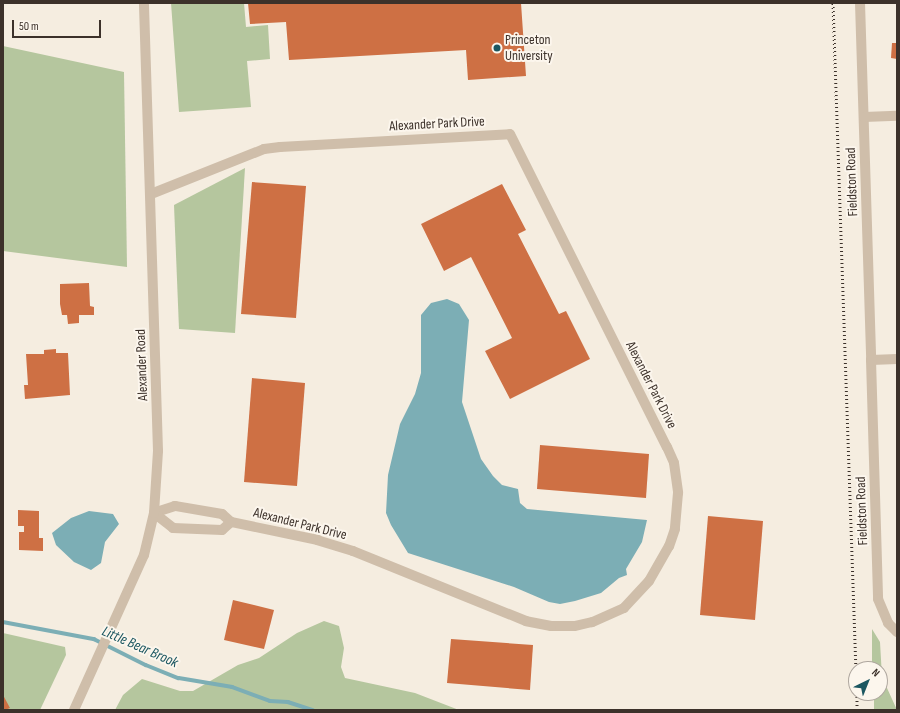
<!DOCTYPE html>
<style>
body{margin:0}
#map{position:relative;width:900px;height:713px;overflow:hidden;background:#f5ede0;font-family:"Sofia Sans Condensed",sans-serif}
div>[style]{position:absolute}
.green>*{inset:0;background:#b5c69e}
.water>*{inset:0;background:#7caeb5}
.stream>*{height:3.5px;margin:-1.75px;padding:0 1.75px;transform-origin:1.75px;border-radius:1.75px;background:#7caeb5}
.building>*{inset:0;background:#ce7044}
.minor>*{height:10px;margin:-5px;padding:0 5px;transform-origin:5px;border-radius:5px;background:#cfbeaa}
.rail>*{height:3px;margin-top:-1.5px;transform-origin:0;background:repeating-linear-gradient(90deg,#3c312a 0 1px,transparent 0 4px)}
.dots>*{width:11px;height:11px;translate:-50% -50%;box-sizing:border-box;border:2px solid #fcf6ed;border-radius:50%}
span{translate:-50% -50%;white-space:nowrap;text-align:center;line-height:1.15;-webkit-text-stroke:4px #fcf6ed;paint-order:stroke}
.poi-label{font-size:14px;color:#3c312a}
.left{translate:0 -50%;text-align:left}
.street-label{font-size:14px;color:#3c312a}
.water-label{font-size:15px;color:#1c5761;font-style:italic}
.frame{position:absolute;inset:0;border:4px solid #3c312a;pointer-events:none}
.north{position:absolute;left:848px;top:661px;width:40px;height:40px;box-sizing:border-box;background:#fcf6ed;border:1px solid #afa79f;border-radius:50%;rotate:43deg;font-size:11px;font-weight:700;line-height:16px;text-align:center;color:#3c312a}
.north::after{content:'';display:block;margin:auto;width:14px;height:18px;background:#1c5761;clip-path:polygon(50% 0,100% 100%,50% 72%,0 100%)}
.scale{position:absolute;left:12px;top:20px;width:89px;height:18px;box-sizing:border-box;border:2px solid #3c312a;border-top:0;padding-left:5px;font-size:12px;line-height:14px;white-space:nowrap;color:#3c312a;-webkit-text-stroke:3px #fcf6ed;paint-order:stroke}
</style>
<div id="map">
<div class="green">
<i style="clip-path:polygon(171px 3px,244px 3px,246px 27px,268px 25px,270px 59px,247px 61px,251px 107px,179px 112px)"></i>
<i style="clip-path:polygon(3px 46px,124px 72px,127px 267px,3px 251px)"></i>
<i style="clip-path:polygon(245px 168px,235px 333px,179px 329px,174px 205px)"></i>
<i style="clip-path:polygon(324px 621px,339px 626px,344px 648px,341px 667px,345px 678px,415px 693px,459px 710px,115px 710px,123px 695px,142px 679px,180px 691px,193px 691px,238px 665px,259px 658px,297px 633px)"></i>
<i style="clip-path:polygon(872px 629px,880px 642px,882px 677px,897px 710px,874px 710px,874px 693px,880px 693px,880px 669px,872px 669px)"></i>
<i style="clip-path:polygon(3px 633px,65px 647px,66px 655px,40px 710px,3px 710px)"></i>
</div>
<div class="water">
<i style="clip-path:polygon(447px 299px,459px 304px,469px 320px,462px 402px,481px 459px,493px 476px,502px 485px,518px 489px,520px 503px,527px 509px,647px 520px,642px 542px,626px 569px,627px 575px,619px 578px,601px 593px,575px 601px,560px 604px,549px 602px,514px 587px,408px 553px,391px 525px,386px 513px,388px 475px,400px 424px,415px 394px,421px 373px,421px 315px,431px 303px)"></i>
<i style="clip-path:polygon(89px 511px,113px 514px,119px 524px,105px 542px,101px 563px,91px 570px,74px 562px,56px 545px,52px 533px,71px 518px)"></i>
</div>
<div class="stream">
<i style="left:3px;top:622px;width:93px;rotate:10.6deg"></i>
<i style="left:94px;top:639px;width:58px;rotate:26.6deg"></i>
<i style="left:146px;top:665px;width:35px;rotate:22deg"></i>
<i style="left:179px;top:678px;width:54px;rotate:9.6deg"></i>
<i style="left:232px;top:687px;width:40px;rotate:20.2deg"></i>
<i style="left:270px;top:701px;width:18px;rotate:3deg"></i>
<i style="left:288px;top:702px;width:26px;rotate:18deg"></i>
</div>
<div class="building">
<i style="clip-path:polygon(248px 3px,521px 3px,526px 76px,468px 80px,466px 50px,289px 60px,286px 22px,250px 24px)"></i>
<i style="clip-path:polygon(892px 43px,897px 43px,897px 59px,891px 58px)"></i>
<i style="clip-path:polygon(252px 182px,306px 186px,296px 318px,241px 314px)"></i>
<i style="clip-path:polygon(502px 184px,526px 230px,518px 234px,559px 314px,566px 311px,590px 359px,510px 399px,485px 351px,512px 338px,471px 257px,444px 271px,421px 224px)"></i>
<i style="clip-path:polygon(89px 283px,90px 306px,94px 307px,94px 315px,79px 315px,79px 323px,68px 324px,67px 315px,62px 315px,60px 304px,60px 284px)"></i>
<i style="clip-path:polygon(56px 349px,56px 353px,68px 353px,70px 395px,25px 399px,24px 385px,28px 385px,26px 354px,44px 354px,44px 350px)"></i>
<i style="clip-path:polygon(252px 378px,305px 383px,297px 486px,244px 482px)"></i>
<i style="clip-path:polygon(540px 445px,649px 454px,646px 498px,537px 489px)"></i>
<i style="clip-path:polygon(18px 510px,39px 511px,39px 538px,43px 538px,43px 551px,19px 550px,19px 532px,24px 532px,24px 526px,18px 526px)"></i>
<i style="clip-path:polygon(708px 516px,763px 521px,755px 620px,700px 615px)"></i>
<i style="clip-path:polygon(233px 600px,274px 610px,264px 649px,224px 640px)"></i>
<i style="clip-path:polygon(451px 639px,533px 645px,530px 690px,447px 683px)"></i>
<i style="clip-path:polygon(3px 695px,10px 708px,5px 710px,3px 710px)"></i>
</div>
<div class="minor">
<i style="left:860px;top:3px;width:357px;rotate:88.2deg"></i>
<i style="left:864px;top:117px;width:33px;rotate:-2deg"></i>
<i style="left:151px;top:194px;width:122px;rotate:-21.7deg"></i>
<i style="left:264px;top:149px;width:16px;rotate:-7deg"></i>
<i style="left:280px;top:147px;width:230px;rotate:-3.2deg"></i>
<i style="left:510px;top:134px;width:350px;rotate:63.4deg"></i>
<i style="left:667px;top:447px;width:17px;rotate:66deg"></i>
<i style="left:674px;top:463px;width:30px;rotate:82deg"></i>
<i style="left:678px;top:493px;width:36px;rotate:95deg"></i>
<i style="left:675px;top:529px;width:18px;rotate:109deg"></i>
<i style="left:669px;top:546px;width:40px;rotate:119.7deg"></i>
<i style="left:649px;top:581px;width:37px;rotate:133deg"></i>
<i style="left:624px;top:608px;width:35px;rotate:156deg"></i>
<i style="left:592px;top:622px;width:18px;rotate:167deg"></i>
<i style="left:574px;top:626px;width:23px;rotate:180deg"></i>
<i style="left:551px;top:626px;width:25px;rotate:-169deg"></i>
<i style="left:526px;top:621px;width:187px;rotate:-158deg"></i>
<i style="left:353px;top:551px;width:37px;rotate:-163deg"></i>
<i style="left:318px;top:540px;width:89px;rotate:-168.3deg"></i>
<i style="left:231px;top:522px;width:12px;rotate:-138deg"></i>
<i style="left:222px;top:514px;width:48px;rotate:-170.3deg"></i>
<i style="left:175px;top:506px;width:22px;rotate:162deg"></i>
<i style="left:897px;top:359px;width:26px;rotate:178deg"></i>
<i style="left:871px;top:360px;width:239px;rotate:88.3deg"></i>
<i style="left:878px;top:599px;width:26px;rotate:67deg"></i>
<i style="left:888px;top:623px;width:13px;rotate:45deg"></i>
<i style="left:154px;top:513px;width:24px;rotate:38deg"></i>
<i style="left:173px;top:528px;width:49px;rotate:2.3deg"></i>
<i style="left:222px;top:530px;width:12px;rotate:-42deg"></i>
<i style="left:74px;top:710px;width:170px;rotate:-65.7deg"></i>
<i style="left:144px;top:555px;width:43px;rotate:-76.6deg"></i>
<i style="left:154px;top:513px;width:62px;rotate:-86.3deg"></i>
<i style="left:158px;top:451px;width:448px;rotate:-91.8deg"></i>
</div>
<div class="rail">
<i style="left:833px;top:3px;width:668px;rotate:88.03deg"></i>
<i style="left:857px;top:693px;width:17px;rotate:90deg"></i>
</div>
<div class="dots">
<i style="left:497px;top:48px;background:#1c5761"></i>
</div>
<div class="poi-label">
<span class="left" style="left:505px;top:48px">Princeton<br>University</span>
</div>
<div class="street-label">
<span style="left:437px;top:124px;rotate:-3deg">Alexander Park Drive</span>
<span style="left:852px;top:182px;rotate:-92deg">Fieldston Road</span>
<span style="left:142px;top:365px;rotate:-92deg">Alexander Road</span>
<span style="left:651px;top:385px;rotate:63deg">Alexander Park Drive</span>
<span style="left:862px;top:511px;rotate:-92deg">Fieldston Road</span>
<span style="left:300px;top:524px;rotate:14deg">Alexander Park Drive</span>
</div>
<div class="water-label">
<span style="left:140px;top:647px;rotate:24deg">Little Bear Brook</span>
</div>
<div class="frame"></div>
<div class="north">N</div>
<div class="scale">50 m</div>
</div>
